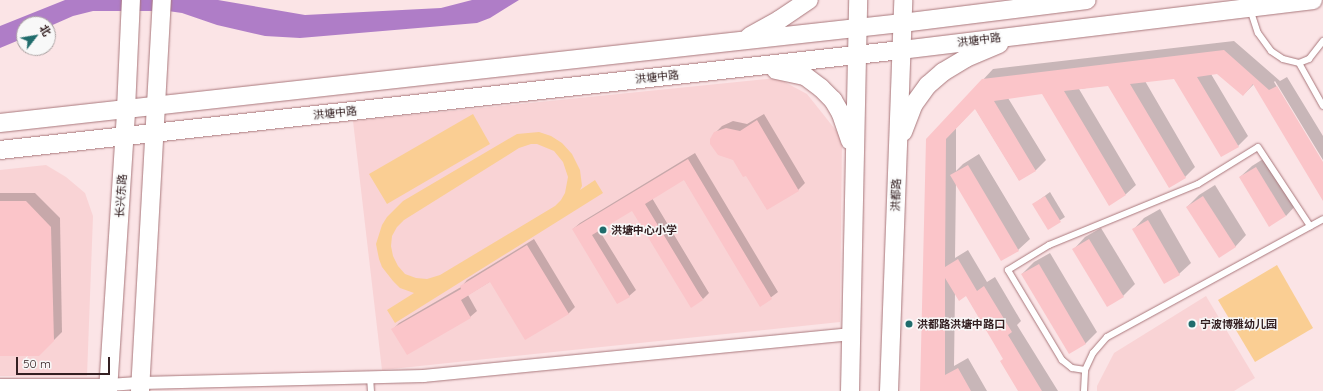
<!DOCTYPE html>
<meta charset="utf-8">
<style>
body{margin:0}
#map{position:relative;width:1323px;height:391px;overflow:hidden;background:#fbe4e6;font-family:Quicksand,"Noto Sans SC",sans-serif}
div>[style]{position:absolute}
.built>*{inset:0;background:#f9d3d5}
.green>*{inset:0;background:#face93}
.water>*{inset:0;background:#af7dc7}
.shadow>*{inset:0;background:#0003}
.building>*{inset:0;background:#fbc5c9}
.roads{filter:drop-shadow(0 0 1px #a9787c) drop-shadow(0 0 1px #a9787c)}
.lane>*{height:6px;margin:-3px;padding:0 3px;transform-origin:3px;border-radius:3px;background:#fff}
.street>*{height:12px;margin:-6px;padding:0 6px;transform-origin:6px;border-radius:6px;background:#fff}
.secondary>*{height:18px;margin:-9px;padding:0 9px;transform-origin:9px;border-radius:9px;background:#fff}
.dots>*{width:11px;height:11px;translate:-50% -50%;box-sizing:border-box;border:2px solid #f8f8f8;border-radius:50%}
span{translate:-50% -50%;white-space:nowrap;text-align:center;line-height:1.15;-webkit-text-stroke:3px #f8f8f8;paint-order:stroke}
.street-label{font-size:11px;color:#342022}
.poi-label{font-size:11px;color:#342022;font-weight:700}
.left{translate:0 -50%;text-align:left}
.north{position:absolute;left:16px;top:16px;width:40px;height:40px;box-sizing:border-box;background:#f8f8f8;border:1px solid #aaa2a2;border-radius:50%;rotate:59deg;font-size:11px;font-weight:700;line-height:16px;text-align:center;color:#342022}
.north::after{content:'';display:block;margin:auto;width:14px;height:18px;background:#206c6c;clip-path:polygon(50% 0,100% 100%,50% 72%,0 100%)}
.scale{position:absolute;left:16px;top:357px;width:94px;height:18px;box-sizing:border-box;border:2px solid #342022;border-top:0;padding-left:5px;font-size:12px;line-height:14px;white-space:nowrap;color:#342022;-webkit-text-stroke:3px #f8f8f8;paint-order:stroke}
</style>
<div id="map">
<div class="built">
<i style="clip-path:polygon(777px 78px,807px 94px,842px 138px,840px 322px,382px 370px,353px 121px)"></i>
<i style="clip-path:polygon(46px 165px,66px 177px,85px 193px,93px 216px,87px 376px,0 376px,0 170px)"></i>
<i style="clip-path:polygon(1206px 296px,1255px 378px,1234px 391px,1097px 391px,1097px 386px,1114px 353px)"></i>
</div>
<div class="green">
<i style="clip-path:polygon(473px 114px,490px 144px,387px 204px,369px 174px)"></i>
<i style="clip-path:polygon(evenodd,539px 132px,551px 136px,562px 143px,572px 154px,580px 170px,582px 186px,580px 190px,595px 180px,603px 193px,395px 323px,387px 310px,414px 293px,400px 288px,393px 281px,382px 267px,379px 259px,376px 244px,382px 225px,387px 217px,403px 201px,517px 134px,539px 132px,531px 144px,537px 144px,554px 151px,563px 162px,568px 177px,565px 193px,561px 200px,555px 206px,440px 275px,427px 279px,416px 278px,405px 274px,398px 266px,393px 256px,391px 246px,392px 236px,397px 227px,404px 220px,519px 148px,531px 144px)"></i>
<i style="clip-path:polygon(1277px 265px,1313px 328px,1255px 362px,1218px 300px)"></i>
</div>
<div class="water">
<i style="clip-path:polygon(65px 0,218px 0,305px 15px,441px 8px,472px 0,519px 0,490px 18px,477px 23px,300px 38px,265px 36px,217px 25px,182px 13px,168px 11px,93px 11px,73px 16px,48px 27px,48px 24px,24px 24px,24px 38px,0 48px,0 26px)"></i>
</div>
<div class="shadow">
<i style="clip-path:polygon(1234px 41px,1280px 81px,1287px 77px,1323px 136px,1323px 160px,1275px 81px,1274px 82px,1323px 164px,1323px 199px,1254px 84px,1243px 95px,1217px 73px,1211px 74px,1248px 136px,1238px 146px,1174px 78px,1145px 81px,1195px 167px,1185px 177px,1169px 186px,1109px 85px,1079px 89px,1136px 185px,1126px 194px,1109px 204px,1043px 93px,1008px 98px,1046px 160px,1036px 170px,1019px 180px,975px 108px,956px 128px,956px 171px,963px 164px,979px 154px,1030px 239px,1018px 250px,956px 182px,955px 258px,968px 250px,987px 282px,995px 277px,1021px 321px,1017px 325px,1058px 391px,1019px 391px,1004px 358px,966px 295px,955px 292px,954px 366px,968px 358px,987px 391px,921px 391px,927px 140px,993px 69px)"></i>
<i style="clip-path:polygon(764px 114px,805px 183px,798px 190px,767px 209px,747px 174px,715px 133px,722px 126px,733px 121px,747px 124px)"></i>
<i style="clip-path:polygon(695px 153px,778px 292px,761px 305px,684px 179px,652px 198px,709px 293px,703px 299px,633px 209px,599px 230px,636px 290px,629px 296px,573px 229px,580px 223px)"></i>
<i style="clip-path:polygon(1268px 156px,1297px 204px,1286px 216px,1240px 177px,1252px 166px)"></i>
<i style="clip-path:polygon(1215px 185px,1246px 235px,1235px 247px,1187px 207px,1199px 195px)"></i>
<i style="clip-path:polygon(1050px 192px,1065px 217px,1048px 228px,1034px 204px)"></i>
<i style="clip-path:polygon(0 193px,35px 193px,60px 218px,62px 332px,39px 355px,0 355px)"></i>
<i style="clip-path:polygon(1160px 209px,1191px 263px,1179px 274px,1133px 230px,1144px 218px)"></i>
<i style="clip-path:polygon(1101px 228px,1135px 284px,1123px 296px,1108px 305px,1074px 249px,1085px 237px)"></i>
<i style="clip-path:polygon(534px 239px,575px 307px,568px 314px,491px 281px,468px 295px,477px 311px,470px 317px,393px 329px,399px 323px,461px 287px,467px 280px)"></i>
<i style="clip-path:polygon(1050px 253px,1097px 332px,1085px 344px,1022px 274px,1034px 262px)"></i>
</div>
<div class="building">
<i style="clip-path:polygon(1224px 50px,1269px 90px,1277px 86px,1323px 162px,1323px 201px,1253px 84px,1243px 96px,1217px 74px,1197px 77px,1239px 147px,1221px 157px,1174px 79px,1130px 84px,1186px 178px,1169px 188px,1108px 86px,1064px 91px,1126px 195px,1109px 206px,1042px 94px,994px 101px,1036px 171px,1019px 181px,975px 109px,946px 139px,945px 267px,958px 259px,977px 291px,984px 286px,1012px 332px,1008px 335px,1042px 391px,1018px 391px,1000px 361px,1003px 359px,966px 296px,959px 301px,945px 278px,945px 375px,958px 368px,971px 391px,920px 391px,926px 139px,982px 79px)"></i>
<i style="clip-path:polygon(757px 120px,799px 191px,767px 210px,746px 176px,743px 177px,733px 160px,718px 155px,710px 144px,710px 139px,714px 132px,726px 128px,740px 131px)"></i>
<i style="clip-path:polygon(688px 159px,772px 299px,760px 307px,684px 180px,645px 204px,703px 300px,691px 308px,632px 211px,592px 235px,630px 297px,617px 304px,572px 229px)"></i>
<i style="clip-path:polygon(968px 165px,1019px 251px,1001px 261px,950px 175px)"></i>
<i style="clip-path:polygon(1256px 167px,1286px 216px,1269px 227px,1239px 177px)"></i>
<i style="clip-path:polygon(1045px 196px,1061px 222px,1048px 230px,1032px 204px)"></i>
<i style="clip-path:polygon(1203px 196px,1236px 247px,1219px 258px,1186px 207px)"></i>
<i style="clip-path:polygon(0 201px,26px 201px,51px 227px,54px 341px,39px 356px,0 356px)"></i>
<i style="clip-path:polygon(1148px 220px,1180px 275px,1164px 284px,1132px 229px)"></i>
<i style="clip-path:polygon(1089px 239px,1124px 297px,1107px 307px,1072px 249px)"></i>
<i style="clip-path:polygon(527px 245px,569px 314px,525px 340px,490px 282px,461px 300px,471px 318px,407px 355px,391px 329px,461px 289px,460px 286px)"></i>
<i style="clip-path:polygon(1039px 264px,1086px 344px,1069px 354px,1021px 274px)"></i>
</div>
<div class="roads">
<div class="lane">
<i style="left:1250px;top:9px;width:25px;rotate:72deg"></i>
<i style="left:1258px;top:33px;width:22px;rotate:54deg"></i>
<i style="left:1271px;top:51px;width:14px;rotate:34deg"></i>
<i style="left:1283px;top:59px;width:16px;rotate:14deg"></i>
<i style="left:1299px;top:63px;width:11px;rotate:-22deg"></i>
<i style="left:1309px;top:59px;width:23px;rotate:-52deg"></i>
<i style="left:1299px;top:63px;width:49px;rotate:60.8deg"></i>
<i style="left:1085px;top:370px;width:13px;rotate:-171deg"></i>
<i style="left:1072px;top:368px;width:13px;rotate:-141deg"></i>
<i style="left:1062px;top:360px;width:105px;rotate:-121deg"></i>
<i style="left:1008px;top:270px;width:48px;rotate:-31.4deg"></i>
<i style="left:1049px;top:245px;width:161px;rotate:-22.3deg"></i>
<i style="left:1198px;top:184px;width:70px;rotate:-31.7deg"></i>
<i style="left:1258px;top:147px;width:95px;rotate:56.6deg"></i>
<i style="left:370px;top:377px;width:14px;rotate:86deg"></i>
<i style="left:1084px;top:391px;width:21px;rotate:-87deg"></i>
<i style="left:1085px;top:370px;width:19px;rotate:-65deg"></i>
<i style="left:1093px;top:353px;width:21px;rotate:-49deg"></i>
<i style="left:1107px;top:337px;width:246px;rotate:-28.6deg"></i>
</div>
<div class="street">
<i style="left:0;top:385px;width:109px"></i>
<i style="left:109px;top:385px;width:32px;rotate:-4deg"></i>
<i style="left:141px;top:383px;width:283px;rotate:-1.4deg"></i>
<i style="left:424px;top:376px;width:429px;rotate:-5.6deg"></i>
</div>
<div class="secondary">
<i style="left:750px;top:36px;width:33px;rotate:-29deg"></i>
<i style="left:779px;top:20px;width:36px;rotate:-34deg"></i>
<i style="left:776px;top:70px;width:30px;rotate:12deg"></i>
<i style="left:805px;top:76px;width:20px;rotate:37deg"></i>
<i style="left:821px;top:88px;width:17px;rotate:45deg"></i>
<i style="left:833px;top:100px;width:16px;rotate:60deg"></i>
<i style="left:841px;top:114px;width:28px;rotate:71deg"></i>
<i style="left:0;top:123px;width:908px;rotate:-6.33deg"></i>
<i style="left:902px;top:23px;width:186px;rotate:-7.1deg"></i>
<i style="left:903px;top:132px;width:30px;rotate:-69deg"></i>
<i style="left:914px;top:104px;width:24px;rotate:-54deg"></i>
<i style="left:928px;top:85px;width:20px;rotate:-41deg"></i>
<i style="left:943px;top:72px;width:27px;rotate:-31deg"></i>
<i style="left:966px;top:58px;width:36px;rotate:-23deg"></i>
<i style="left:0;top:150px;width:907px;rotate:-6.33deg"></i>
<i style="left:901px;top:50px;width:415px;rotate:-6.9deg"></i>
<i style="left:108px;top:391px;width:283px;rotate:-86.3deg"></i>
<i style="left:126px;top:109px;width:109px;rotate:-87.4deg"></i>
<i style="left:140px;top:391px;width:392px;rotate:-86.8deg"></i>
<i style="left:850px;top:391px;width:391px;rotate:-88.8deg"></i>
<i style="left:889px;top:391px;width:391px;rotate:-87.9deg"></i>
</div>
</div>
<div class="dots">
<i style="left:603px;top:230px;background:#206c6c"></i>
<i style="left:909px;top:324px;background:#206c6c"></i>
<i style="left:1192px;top:324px;background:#206c6c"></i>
</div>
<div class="street-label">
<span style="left:979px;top:40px;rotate:-7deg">洪塘中路</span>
<span style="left:657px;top:77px;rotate:-6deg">洪塘中路</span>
<span style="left:335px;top:113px;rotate:-6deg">洪塘中路</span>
<span style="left:896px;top:195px;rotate:-88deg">洪都路</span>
<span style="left:121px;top:196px;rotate:-86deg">长兴东路</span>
</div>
<div class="poi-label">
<span class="left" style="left:611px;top:230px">洪塘中心小学</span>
<span class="left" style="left:917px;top:324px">洪都路洪塘中路口</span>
<span class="left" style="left:1200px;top:324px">宁波博雅幼儿园</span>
</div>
<div class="north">北</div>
<div class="scale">50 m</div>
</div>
